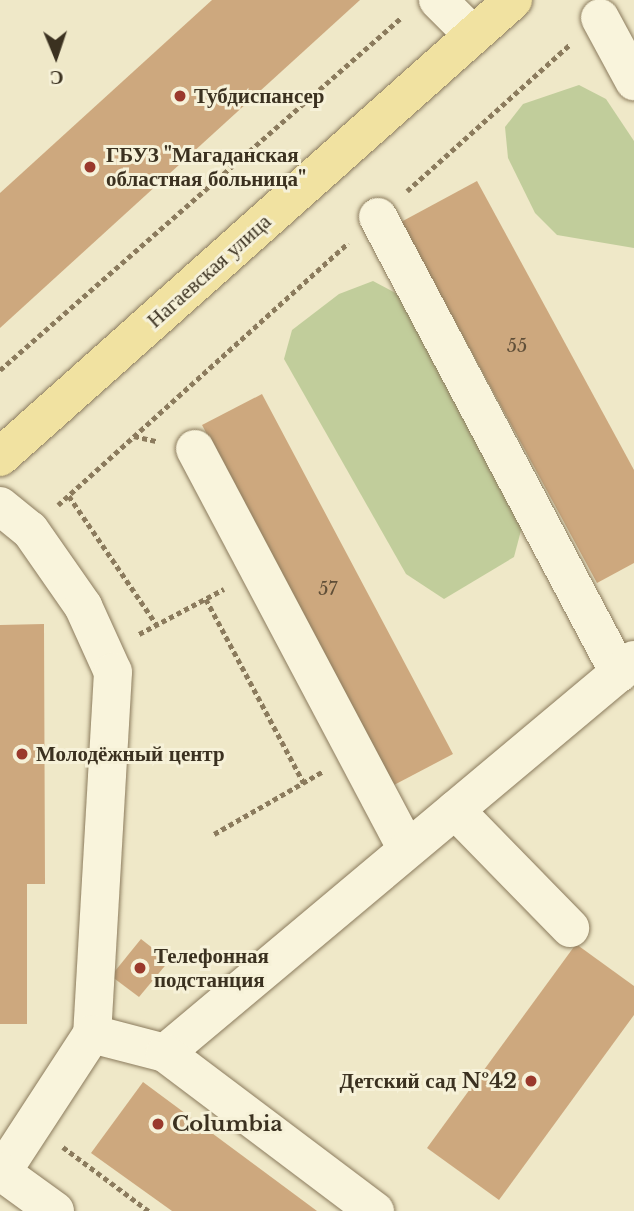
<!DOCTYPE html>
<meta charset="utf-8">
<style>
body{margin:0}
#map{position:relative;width:634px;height:1211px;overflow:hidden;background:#efe8c8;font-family:"Libre Baskerville",serif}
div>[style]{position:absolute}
.green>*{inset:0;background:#c1cd9b}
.building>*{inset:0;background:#cda87e}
.path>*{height:4.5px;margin-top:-2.25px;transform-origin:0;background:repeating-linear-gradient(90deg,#8b7b5d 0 5px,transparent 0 8.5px)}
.roads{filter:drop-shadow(0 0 2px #8b7b5d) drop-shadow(0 0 2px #8b7b5d)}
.minor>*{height:38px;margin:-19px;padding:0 19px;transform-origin:19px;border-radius:19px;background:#f9f4dc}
.major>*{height:38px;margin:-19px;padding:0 19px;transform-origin:19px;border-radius:19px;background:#f1e2a1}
.dots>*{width:19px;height:19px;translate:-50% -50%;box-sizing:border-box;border:4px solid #f6f1d8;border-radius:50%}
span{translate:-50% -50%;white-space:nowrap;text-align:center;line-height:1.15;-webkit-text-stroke:6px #f6f1d8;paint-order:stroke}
.number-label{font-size:18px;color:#604f38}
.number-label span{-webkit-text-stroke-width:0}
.poi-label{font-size:21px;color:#3b3120;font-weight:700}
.left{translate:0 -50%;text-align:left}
.right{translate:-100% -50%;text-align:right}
.street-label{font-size:21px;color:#3b3120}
.north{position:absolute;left:21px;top:21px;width:70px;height:70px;-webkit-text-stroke:5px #f6f1d8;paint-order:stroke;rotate:178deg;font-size:19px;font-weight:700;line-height:28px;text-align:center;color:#3b3120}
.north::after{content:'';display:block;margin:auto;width:24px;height:32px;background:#3b3120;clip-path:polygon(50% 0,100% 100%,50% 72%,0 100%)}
</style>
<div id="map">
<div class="green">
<i style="clip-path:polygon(579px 85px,606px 99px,634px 141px,634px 248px,557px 235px,535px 213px,508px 158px,505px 127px,523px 104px)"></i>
<i style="clip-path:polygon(373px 281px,405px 298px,524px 519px,514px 557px,444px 599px,406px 574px,284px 359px,292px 330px,339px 294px)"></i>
</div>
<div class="building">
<i style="clip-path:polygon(212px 0,360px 0,0 328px,0 193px)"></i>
<i style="clip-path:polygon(477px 181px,634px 470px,634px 563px,597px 583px,401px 222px)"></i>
<i style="clip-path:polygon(262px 394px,453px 754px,394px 785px,202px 425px)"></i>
<i style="clip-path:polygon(44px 624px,45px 884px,27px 884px,27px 1024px,0 1024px,0 625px)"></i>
<i style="clip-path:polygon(141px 939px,169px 961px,139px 997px,111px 976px)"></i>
<i style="clip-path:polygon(576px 944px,634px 986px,634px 1015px,499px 1200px,427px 1148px)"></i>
<i style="clip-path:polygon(143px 1082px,317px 1211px,172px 1211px,91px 1153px)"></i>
</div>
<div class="path">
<i style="left:407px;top:191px;width:218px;rotate:-42deg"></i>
<i style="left:0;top:370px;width:535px;rotate:-41.29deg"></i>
<i style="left:134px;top:436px;width:23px;rotate:13deg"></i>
<i style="left:69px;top:496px;width:156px;rotate:55.7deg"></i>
<i style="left:58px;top:505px;width:391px;rotate:-42.1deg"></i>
<i style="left:206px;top:599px;width:208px;rotate:62deg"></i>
<i style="left:139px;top:634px;width:96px;rotate:-27.9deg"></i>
<i style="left:214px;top:834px;width:125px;rotate:-29.9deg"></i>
<i style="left:63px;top:1147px;width:107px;rotate:36.7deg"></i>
</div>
<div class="roads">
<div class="minor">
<i style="left:438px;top:0;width:49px;rotate:45deg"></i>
<i style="left:600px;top:18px;width:72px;rotate:61.6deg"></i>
<i style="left:378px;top:217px;width:516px;rotate:62.14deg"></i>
<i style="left:195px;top:449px;width:450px;rotate:62.1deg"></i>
<i style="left:0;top:506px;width:38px;rotate:39deg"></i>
<i style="left:30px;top:530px;width:93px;rotate:55.1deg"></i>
<i style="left:83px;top:606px;width:72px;rotate:65.6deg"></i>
<i style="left:113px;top:672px;width:363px;rotate:93.3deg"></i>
<i style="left:92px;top:1034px;width:165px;rotate:123.1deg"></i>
<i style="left:455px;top:810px;width:165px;rotate:45.7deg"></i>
<i style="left:92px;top:1034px;width:75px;rotate:14.6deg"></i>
<i style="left:165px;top:1053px;width:612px;rotate:-39.96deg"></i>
<i style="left:165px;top:1053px;width:263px;rotate:37deg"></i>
<i style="left:0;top:1171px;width:68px;rotate:36deg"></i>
</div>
<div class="major">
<i style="left:0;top:457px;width:687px;rotate:-41.7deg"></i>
</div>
</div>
<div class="dots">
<i style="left:180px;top:96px;background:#9a392c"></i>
<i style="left:90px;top:167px;background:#9a392c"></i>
<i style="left:22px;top:754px;background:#9a392c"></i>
<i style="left:140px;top:968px;background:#9a392c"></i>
<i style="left:531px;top:1081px;background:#9a392c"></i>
<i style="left:158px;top:1124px;background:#9a392c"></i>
</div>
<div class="number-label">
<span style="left:517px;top:346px">55</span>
<span style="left:328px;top:589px">57</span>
</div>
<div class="poi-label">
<span class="left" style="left:194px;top:96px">Тубдиспансер</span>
<span class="left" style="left:106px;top:167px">ГБУЗ "Магаданская<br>областная больница"</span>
<span class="left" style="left:36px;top:754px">Молодёжный центр</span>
<span class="left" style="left:154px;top:968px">Телефонная<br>подстанция</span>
<span class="right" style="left:517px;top:1081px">Детский сад №42</span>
<span class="left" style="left:172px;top:1124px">Columbia</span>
</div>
<div class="street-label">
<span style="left:209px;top:271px;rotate:-42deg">Нагаевская улица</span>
</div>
<div class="north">С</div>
</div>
